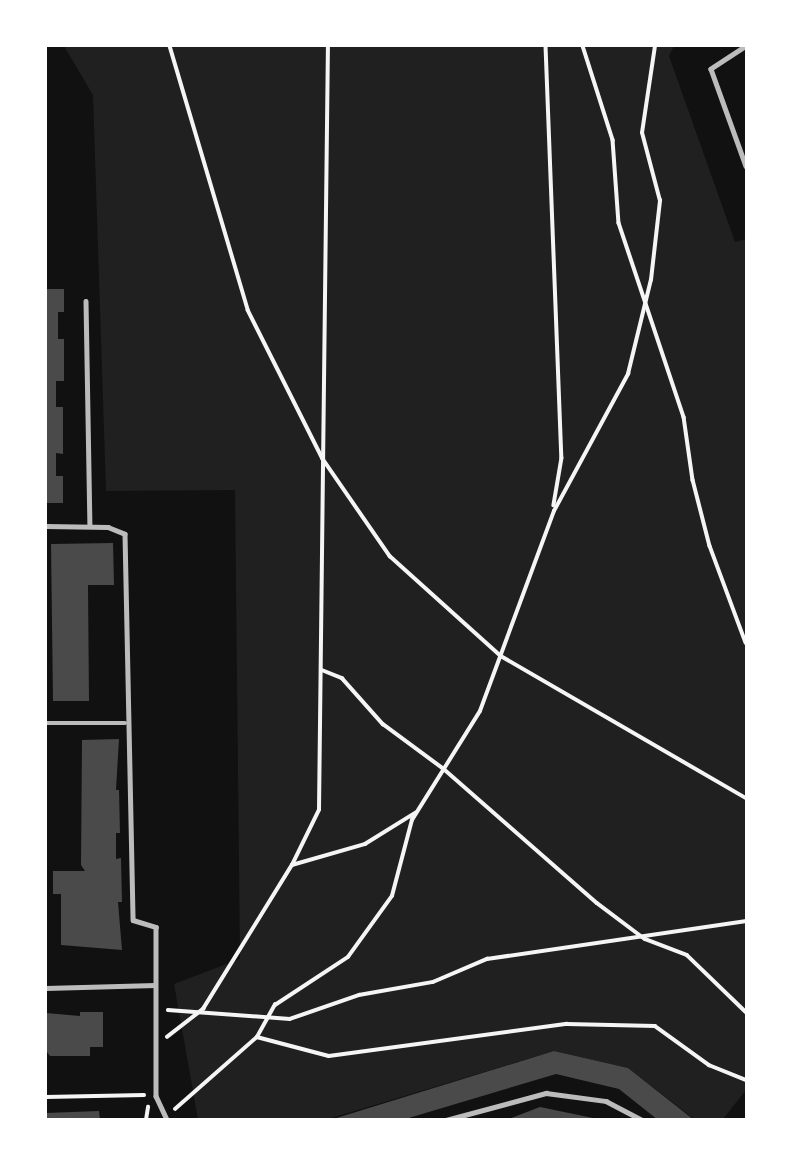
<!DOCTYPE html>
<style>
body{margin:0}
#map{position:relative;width:792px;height:1165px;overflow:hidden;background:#111;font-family:"Alegreya Sans",sans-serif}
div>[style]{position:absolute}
.green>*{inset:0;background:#202020}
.building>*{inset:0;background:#4a4a4a}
.path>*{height:3.5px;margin:-1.75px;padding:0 1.75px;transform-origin:1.75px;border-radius:1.75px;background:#f5f5f5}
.service>*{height:4.5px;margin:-2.25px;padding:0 2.25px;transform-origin:2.25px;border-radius:2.25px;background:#bcbcbc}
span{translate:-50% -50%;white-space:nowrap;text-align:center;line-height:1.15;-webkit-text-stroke:6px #fff;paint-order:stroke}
.frame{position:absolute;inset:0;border:47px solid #fff;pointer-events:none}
</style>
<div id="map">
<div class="green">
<i style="clip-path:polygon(64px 46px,674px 46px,669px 56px,735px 242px,746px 239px,746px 1090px,723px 1119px,694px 1119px,628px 1068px,554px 1051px,328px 1119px,198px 1119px,174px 984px,240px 959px,235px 490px,106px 491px,93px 95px)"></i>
</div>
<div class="building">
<i style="clip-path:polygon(46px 289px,64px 289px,64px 312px,58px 312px,58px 339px,64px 339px,64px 381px,56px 381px,56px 407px,63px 407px,63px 454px,56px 453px,56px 476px,63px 476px,63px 503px,46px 503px)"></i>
<i style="clip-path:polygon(113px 543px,114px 585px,88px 585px,89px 701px,53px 701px,51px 544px)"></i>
<i style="clip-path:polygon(119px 739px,116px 790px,119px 790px,120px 833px,116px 833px,116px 859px,121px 858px,122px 902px,118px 902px,122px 950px,61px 945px,61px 894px,53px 894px,53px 871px,85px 871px,81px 865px,82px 740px)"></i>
<i style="clip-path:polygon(80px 1012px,103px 1012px,103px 1047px,90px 1047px,90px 1056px,50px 1056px,46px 1051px,46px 1013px,80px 1016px)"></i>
<i style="clip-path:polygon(554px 1051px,628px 1068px,694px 1120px,658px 1120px,619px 1089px,556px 1074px,402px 1120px,330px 1120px)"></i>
<i style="clip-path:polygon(540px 1107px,593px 1118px,593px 1120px,506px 1120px)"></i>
<i style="clip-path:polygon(99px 1111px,100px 1120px,46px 1120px,46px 1113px)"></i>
</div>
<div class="path">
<i style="left:170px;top:46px;width:275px;rotate:73.5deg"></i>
<i style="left:248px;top:310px;width:167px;rotate:63.3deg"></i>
<i style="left:323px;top:459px;width:118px;rotate:55.4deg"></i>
<i style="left:390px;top:556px;width:149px;rotate:42deg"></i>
<i style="left:501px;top:656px;width:283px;rotate:30.1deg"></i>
<i style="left:546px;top:46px;width:412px;rotate:87.8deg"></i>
<i style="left:562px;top:458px;width:48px;rotate:99.7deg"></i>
<i style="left:583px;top:46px;width:99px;rotate:72.3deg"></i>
<i style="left:613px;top:140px;width:83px;rotate:85.9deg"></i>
<i style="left:619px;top:223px;width:205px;rotate:71.5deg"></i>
<i style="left:684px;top:417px;width:64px;rotate:81.9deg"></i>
<i style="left:693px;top:480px;width:68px;rotate:75.6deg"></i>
<i style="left:710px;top:546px;width:103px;rotate:69.6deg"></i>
<i style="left:322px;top:670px;width:22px;rotate:22deg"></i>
<i style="left:342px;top:678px;width:62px;rotate:48.3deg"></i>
<i style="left:383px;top:724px;width:76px;rotate:36.4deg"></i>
<i style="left:444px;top:769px;width:203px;rotate:41.2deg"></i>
<i style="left:597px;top:903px;width:60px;rotate:36.9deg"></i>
<i style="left:645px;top:939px;width:45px;rotate:20.9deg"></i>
<i style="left:687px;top:955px;width:82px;rotate:44deg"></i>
<i style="left:292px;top:865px;width:76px;rotate:-16deg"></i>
<i style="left:365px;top:844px;width:59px;rotate:-31.8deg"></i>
<i style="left:168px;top:1010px;width:122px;rotate:4.2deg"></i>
<i style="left:290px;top:1019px;width:73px;rotate:-19.2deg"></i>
<i style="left:359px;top:995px;width:75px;rotate:-10deg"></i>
<i style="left:433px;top:982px;width:59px;rotate:-23.1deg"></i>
<i style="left:487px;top:959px;width:262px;rotate:-8.3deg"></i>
<i style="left:167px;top:1037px;width:46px;rotate:-37.9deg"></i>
<i style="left:203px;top:1009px;width:169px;rotate:-58.3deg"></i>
<i style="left:292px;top:865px;width:61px;rotate:-63.9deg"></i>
<i style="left:319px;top:810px;width:764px;rotate:-89.33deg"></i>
<i style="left:257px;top:1037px;width:74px;rotate:14.8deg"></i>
<i style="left:329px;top:1056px;width:240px;rotate:-7.7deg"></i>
<i style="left:567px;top:1024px;width:88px;rotate:1.3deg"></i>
<i style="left:655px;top:1026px;width:67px;rotate:35.8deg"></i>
<i style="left:709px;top:1065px;width:40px;rotate:22deg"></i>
<i style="left:46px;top:1097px;width:98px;rotate:-1.2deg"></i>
<i style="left:175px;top:1109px;width:109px;rotate:-41.3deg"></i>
<i style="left:257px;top:1037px;width:37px;rotate:-61deg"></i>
<i style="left:275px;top:1005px;width:87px;rotate:-33.3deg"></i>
<i style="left:348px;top:957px;width:75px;rotate:-54.2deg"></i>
<i style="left:392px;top:896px;width:79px;rotate:-75.3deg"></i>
<i style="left:412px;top:820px;width:128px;rotate:-58deg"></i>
<i style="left:480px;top:711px;width:213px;rotate:-69.7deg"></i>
<i style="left:554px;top:511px;width:156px;rotate:-61.6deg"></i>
<i style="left:628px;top:374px;width:97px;rotate:-76.3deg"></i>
<i style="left:651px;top:280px;width:80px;rotate:-83.5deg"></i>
<i style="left:660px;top:201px;width:70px;rotate:-104.8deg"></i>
<i style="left:642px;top:133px;width:88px;rotate:-81.5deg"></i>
<i style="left:146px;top:1120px;width:13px;rotate:-81deg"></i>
</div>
<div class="service">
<i style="left:746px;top:46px;width:42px;rotate:146.7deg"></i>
<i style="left:711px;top:69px;width:103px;rotate:70.2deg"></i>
<i style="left:86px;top:301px;width:225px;rotate:89deg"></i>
<i style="left:46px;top:526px;width:62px;rotate:0.9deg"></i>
<i style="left:108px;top:527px;width:18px;rotate:22deg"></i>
<i style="left:125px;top:534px;width:386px;rotate:88.8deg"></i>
<i style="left:133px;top:920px;width:24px;rotate:17deg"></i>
<i style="left:156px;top:927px;width:169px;rotate:90deg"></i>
<i style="left:156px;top:1096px;width:26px;rotate:65deg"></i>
<i style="left:46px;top:723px;width:79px"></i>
<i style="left:46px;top:988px;width:109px;rotate:-1.6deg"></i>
<i style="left:446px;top:1120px;width:104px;rotate:-15.1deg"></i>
<i style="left:546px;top:1093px;width:61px;rotate:7.6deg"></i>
<i style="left:606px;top:1101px;width:41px;rotate:27.8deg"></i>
</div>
<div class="frame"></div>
</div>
